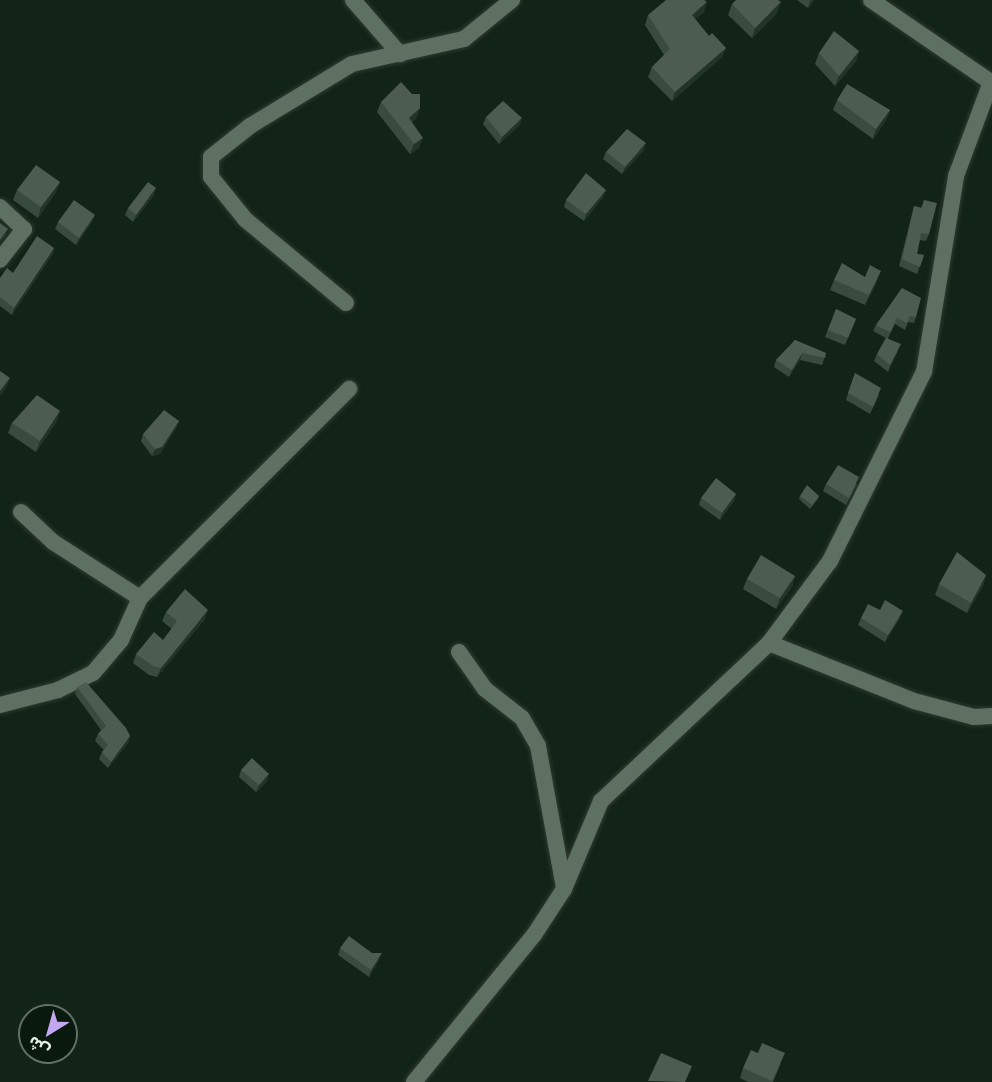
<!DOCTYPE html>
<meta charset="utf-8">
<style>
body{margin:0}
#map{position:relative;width:992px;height:1082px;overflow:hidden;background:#122317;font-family:"Golos Text","Noto Sans Arabic",sans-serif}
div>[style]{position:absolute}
.roads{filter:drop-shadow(0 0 2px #2f3a31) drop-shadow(0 0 2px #2f3a31)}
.street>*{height:16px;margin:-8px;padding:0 8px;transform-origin:8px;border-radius:8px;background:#5d7062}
.wall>*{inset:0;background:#394a3e}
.shaded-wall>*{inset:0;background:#223327}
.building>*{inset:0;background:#4c5c50}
span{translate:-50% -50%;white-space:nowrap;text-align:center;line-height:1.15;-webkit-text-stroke:5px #09190e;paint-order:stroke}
.north{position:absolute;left:18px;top:1004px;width:60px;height:60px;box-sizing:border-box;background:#09190e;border:2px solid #616f66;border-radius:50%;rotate:217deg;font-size:16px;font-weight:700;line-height:24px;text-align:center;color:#e6f1e9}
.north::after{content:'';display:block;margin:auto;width:21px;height:27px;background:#c4a7f1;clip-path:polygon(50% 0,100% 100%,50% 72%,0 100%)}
</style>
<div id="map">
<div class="roads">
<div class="street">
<i style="left:353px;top:0;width:72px;rotate:49deg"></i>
<i style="left:871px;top:0;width:147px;rotate:34.4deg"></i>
<i style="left:0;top:207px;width:33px;rotate:43deg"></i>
<i style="left:24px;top:229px;width:39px;rotate:128deg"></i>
<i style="left:346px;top:303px;width:131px;rotate:-140.3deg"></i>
<i style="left:245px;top:219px;width:54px;rotate:-129deg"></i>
<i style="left:211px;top:177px;width:20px;rotate:-90deg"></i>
<i style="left:211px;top:157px;width:50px;rotate:-38.5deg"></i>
<i style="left:250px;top:126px;width:119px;rotate:-31.3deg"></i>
<i style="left:352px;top:64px;width:115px;rotate:-12.6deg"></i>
<i style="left:464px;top:39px;width:62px;rotate:-39.1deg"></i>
<i style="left:140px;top:598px;width:296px;rotate:-45deg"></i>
<i style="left:769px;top:643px;width:156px;rotate:21.8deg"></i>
<i style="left:914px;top:701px;width:62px;rotate:14.9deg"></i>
<i style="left:974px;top:717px;width:18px;rotate:-3deg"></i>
<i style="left:459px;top:652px;width:45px;rotate:54.9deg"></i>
<i style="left:485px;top:689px;width:47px;rotate:38.1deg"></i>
<i style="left:522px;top:718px;width:32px;rotate:60deg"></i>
<i style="left:538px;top:746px;width:144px;rotate:79.6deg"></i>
<i style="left:0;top:705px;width:60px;rotate:-14.5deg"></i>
<i style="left:58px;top:690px;width:39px;rotate:-26deg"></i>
<i style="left:93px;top:673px;width:43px;rotate:-49.7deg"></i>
<i style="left:121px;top:640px;width:46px;rotate:-65.7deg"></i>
<i style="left:140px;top:598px;width:103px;rotate:-147.2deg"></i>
<i style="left:53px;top:542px;width:44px;rotate:-136.8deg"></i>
<i style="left:414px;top:1082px;width:190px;rotate:-50.8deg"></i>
<i style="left:534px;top:935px;width:55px;rotate:-56.9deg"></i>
<i style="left:564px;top:889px;width:95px;rotate:-67.2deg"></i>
<i style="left:601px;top:801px;width:231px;rotate:-43.2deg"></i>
<i style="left:769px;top:643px;width:102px;rotate:-53.4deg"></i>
<i style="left:830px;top:561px;width:211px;rotate:-63.6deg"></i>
<i style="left:924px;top:372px;width:199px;rotate:-80.7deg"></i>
<i style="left:956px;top:176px;width:100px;rotate:-69.6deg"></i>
</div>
</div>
<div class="wall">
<i style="clip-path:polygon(797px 0,814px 0,808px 8px)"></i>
<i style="clip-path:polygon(732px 4px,777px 13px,752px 38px,728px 15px)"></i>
<i style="clip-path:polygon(704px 12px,695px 19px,709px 36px,726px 48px,722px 57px,672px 101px,648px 77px,652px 67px,664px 55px,645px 25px,648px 15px)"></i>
<i style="clip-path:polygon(859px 51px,856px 61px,835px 86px,815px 64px,819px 53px)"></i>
<i style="clip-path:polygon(837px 100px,890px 110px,886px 120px,873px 139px,833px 110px)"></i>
<i style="clip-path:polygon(381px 102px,420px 108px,416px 118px,412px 122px,419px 148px,410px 154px,377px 112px)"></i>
<i style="clip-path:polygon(486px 117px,520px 125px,499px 144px,483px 124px)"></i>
<i style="clip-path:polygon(644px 150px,622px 174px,603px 159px,606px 152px)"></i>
<i style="clip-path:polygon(60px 182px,56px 192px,38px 218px,13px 200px,17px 190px)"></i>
<i style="clip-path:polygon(606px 190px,603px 197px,584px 221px,564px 207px,566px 200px)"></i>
<i style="clip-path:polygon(154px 195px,133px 222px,125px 215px,128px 208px)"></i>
<i style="clip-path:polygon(924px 200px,929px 234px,926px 241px,920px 240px,917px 254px,924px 255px,917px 274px,899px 266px,914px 206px,921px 208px)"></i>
<i style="clip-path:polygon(58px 222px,92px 222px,76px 245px,55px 229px)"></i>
<i style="clip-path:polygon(54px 248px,52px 255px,12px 315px,0 306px,0 278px,13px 273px)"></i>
<i style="clip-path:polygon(865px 277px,877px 282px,865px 305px,830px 290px,834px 280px)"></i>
<i style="clip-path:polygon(902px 288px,916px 317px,914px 323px,908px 322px,905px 330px,895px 324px,888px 338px,898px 351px,888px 372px,874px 361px,877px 354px,886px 338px,873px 331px,876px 325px)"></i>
<i style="clip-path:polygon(836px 309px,856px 319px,845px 345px,825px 337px)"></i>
<i style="clip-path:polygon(795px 340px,826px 353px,822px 365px,800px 360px,789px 377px,774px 367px,776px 360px)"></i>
<i style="clip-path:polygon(855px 373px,879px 395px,870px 414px,846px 400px)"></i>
<i style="clip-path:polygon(57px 421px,36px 452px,8px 433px,12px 423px)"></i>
<i style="clip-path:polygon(179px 421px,176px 428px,160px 454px,152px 456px,141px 441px,143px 434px)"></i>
<i style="clip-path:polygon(826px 484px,857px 484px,846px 505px,823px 491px)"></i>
<i style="clip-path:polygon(736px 494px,734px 501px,720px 520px,699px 505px,701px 498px)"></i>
<i style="clip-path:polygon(800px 496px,819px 496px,818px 499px,810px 509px,799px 499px)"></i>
<i style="clip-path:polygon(986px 575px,983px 586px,967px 613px,935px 595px,939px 584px)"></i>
<i style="clip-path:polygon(795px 576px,792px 587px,776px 609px,743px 589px,747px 579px)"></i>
<i style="clip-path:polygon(880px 610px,900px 618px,885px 642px,858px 625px,861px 618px)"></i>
<i style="clip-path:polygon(166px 612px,205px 619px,157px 677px,149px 675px,133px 663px,136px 654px,163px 640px,172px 629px,162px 621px)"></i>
<i style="clip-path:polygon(77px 687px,130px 736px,128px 743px,108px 768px,99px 759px,102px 752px,104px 750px,95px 741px,98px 734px,101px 730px,75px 694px)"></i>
<i style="clip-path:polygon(241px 770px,267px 781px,256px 792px,239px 777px)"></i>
<i style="clip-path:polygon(340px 948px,379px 960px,369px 977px,338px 955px)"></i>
<i style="clip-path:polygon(781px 1063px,773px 1082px,748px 1082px,740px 1078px,743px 1068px)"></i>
</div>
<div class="shaded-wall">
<i style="clip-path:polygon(811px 0,814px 0,808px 8px,810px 1px)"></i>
<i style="clip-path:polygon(707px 2px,704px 12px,689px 24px,692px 15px)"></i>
<i style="clip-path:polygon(781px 2px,777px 13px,752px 38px,755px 28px)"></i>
<i style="clip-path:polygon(726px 48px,722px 57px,672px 101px,675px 92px)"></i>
<i style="clip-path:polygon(859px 51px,856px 61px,835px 86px,839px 76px)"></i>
<i style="clip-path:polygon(420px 108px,416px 118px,405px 128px,409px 118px)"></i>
<i style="clip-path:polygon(890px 110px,886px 120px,873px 139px,876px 129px)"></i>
<i style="clip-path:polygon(522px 118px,520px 125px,499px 144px,502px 137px)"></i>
<i style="clip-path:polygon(423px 138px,419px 148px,410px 154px,414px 144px)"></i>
<i style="clip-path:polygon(646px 143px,644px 150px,622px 174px,625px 167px)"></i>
<i style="clip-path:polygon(60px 182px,56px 192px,38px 218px,41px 207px)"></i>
<i style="clip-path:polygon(156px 188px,154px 195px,133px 222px,136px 215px)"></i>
<i style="clip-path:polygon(606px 190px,603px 197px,584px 221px,586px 214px)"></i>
<i style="clip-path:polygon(95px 215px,92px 222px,76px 245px,79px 238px)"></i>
<i style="clip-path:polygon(8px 229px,6px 236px,0 244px,0 240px)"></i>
<i style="clip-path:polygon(54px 248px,52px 255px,12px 315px,14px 308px)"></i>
<i style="clip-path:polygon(881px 271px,877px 282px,865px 305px,869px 295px)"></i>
<i style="clip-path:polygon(901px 344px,898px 351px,888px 372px,890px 365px)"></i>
<i style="clip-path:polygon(802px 353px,800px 360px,789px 377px,792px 370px)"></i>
<i style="clip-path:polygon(10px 378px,6px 388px,0 396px,0 391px)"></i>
<i style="clip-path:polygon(60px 411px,57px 421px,36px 452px,40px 441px)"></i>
<i style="clip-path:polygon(179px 421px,176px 428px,160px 454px,152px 456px,155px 449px)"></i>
<i style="clip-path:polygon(736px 494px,734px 501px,720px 520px,722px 513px)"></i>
<i style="clip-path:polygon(986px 575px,983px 586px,967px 613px,971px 603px)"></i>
<i style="clip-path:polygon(795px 576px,792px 587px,776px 609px,780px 598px)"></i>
<i style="clip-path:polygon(208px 610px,205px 619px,157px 677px,161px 668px)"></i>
<i style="clip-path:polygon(903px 611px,900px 618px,885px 642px,888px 635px)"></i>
<i style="clip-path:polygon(130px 736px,128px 743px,108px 768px,111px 762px)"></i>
<i style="clip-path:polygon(269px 774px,267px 781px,256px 792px,259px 785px)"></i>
<i style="clip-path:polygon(382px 953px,379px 960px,369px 977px,371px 970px)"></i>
</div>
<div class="building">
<i style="clip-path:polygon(666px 0,704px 0,707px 2px,692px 15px,709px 36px,712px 33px,726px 48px,675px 92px,652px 67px,670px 49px,648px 15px)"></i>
<i style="clip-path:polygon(736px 0,778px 0,781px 2px,755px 28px,732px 4px)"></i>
<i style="clip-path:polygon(834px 31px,859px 51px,839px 76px,819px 53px)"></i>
<i style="clip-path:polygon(401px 82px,412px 94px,420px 94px,420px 108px,409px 118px,423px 138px,414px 144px,381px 102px)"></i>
<i style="clip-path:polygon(847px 84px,890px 110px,876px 129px,837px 100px)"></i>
<i style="clip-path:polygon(503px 101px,522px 118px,502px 137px,486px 117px)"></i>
<i style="clip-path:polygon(627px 129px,646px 143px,625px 167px,606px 152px)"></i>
<i style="clip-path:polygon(36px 165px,60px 182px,41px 207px,17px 190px)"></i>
<i style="clip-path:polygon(586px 173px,606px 190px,586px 214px,566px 200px)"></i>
<i style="clip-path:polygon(148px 182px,156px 188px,136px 215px,128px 208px)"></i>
<i style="clip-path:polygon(74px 200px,95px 215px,79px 238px,58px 222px)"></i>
<i style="clip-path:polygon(924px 200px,937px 203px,929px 234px,921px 233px,917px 254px,924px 255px,920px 267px,902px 259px,914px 206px,922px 208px)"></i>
<i style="clip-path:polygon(0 223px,8px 229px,0 240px)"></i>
<i style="clip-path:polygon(37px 236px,54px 248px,14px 308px,0 297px,0 278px,7px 268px,13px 273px)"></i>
<i style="clip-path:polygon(842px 263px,865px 277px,870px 265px,881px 271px,869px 295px,834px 280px)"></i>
<i style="clip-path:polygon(902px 288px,921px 298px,916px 317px,910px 316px,907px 323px,897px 318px,890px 332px,876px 325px)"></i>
<i style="clip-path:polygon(836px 309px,856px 319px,848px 338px,828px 330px)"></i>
<i style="clip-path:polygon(886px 338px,901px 344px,890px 365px,877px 354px)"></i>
<i style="clip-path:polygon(795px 340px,826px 353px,825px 358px,802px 353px,792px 370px,776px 360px)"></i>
<i style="clip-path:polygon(0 371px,10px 378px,0 391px)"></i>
<i style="clip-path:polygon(855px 373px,881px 388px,873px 407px,848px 393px)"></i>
<i style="clip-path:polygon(37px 395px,60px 411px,40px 441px,12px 423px)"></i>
<i style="clip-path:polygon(164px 410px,179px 421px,162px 447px,155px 449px,143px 434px)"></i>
<i style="clip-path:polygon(838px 465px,859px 477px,849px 498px,826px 484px)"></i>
<i style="clip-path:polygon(716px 478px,736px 494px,722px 513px,701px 498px)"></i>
<i style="clip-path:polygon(807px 485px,819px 496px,812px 505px,800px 496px)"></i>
<i style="clip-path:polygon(957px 552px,986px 575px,971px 603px,939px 584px)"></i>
<i style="clip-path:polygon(761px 555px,795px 576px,780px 598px,747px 579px)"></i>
<i style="clip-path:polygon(185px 589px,208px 610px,161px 668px,153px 666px,136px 654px,154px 632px,163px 640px,177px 621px,166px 612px)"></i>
<i style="clip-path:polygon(885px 600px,903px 611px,888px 635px,861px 618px,868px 604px,880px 610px)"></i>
<i style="clip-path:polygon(86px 682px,126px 728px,130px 736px,111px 762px,102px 752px,108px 745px,98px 734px,106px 726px,77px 687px)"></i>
<i style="clip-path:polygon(252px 758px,269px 774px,259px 785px,241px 770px)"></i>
<i style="clip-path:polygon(349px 936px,372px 953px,382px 953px,371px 970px,340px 948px)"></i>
<i style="clip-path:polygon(762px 1043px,785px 1053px,772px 1081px,743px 1068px,751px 1050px,758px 1053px)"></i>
<i style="clip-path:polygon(661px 1053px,692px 1066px,685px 1082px,648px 1081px)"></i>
</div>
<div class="north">ش</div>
</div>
